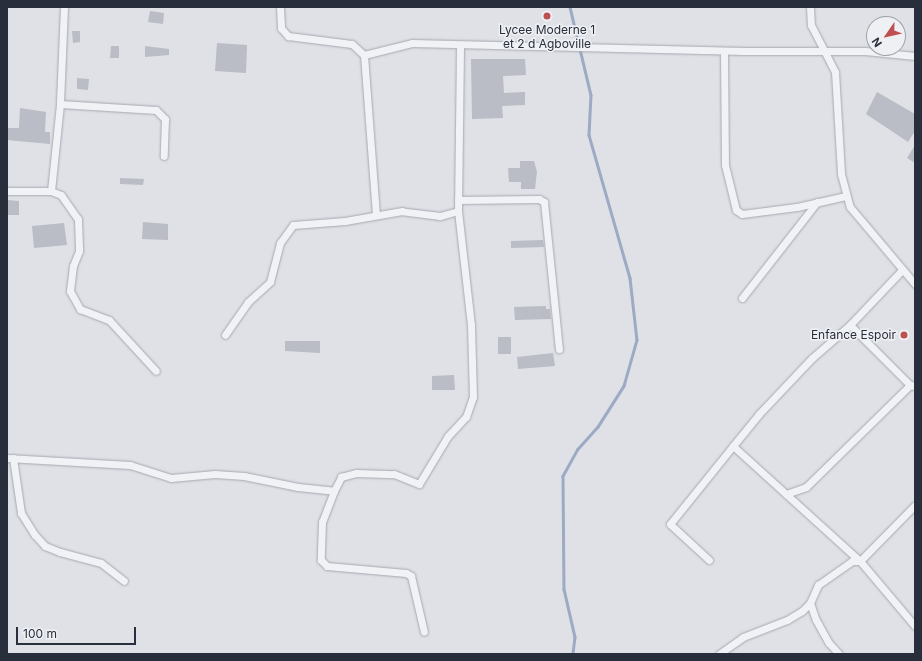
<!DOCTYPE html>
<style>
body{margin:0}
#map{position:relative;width:922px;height:661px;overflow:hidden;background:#dfe1e6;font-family:Inter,sans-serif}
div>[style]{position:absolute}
.stream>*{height:2.5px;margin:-1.25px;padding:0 1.25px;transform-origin:1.25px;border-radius:1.25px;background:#9daac3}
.building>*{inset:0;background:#babcc6}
.roads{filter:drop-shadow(0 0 1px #a5a8b0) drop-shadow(0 0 1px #a5a8b0)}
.street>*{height:7px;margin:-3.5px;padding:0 3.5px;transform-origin:3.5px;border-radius:3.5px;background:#f1f2f5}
.dots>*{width:11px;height:11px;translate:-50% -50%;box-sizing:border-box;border:2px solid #eef0f4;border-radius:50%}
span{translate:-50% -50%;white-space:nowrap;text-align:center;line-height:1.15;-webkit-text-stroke:3px #eef0f4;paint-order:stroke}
.poi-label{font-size:12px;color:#292e3c}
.right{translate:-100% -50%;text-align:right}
.frame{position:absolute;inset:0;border:8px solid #292e3c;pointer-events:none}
.north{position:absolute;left:866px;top:16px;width:40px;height:40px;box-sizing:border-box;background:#eef0f4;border:1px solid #9fa2aa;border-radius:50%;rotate:236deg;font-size:11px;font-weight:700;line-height:16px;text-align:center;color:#292e3c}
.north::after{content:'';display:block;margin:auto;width:14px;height:18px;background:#bf5052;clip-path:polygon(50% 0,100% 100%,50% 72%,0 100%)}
.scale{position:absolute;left:16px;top:627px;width:120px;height:18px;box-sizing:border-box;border:2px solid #292e3c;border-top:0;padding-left:5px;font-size:12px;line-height:14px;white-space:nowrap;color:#292e3c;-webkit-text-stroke:3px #eef0f4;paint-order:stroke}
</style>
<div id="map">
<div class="stream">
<i style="left:570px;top:7px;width:90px;rotate:76.6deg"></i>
<i style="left:591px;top:95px;width:40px;rotate:92.9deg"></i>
<i style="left:589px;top:135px;width:149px;rotate:74deg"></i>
<i style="left:630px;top:278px;width:62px;rotate:83.6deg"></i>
<i style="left:637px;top:340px;width:48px;rotate:105.8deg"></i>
<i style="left:624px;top:386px;width:49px;rotate:122.4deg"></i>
<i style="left:598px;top:427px;width:30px;rotate:132deg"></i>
<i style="left:578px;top:449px;width:31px;rotate:119deg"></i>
<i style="left:563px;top:476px;width:113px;rotate:89.5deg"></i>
<i style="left:564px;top:589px;width:49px;rotate:77.1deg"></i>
<i style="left:575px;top:637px;width:17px;rotate:97deg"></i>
</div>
<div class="building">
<i style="clip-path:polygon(150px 11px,164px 13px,163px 24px,148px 22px)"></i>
<i style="clip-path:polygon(72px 31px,80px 31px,80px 42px,73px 43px)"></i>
<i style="clip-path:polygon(217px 43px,247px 45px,246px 73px,215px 71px)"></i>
<i style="clip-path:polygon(111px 46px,119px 46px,119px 58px,110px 58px)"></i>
<i style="clip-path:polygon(145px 46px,169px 49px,169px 55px,145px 57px)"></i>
<i style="clip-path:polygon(471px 59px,525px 59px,526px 75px,503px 76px,504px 93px,525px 92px,525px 105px,502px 106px,503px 118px,472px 119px)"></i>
<i style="clip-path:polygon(77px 78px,89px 79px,88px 90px,77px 89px)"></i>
<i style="clip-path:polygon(877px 92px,915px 114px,915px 131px,908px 142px,866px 114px)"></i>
<i style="clip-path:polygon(20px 108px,46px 112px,45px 132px,50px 132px,50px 144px,7px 140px,7px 128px,19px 128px)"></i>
<i style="clip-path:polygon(915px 145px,915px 163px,907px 158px)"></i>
<i style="clip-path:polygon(520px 161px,534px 161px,537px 172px,535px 189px,521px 189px,521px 182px,509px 182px,508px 168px,520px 168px)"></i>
<i style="clip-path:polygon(120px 178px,144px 179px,143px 185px,120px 184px)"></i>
<i style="clip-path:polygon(8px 200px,19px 201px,19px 215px,8px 215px)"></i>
<i style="clip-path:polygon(143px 222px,168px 224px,168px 240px,142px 239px)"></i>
<i style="clip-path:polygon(64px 223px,67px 245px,34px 248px,32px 226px)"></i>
<i style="clip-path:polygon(543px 240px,544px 247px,511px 248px,511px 241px)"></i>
<i style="clip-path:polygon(546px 306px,546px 309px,550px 309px,551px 319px,515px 320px,514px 307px)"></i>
<i style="clip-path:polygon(498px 337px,511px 337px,511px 354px,498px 354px)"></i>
<i style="clip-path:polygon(285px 341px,320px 341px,320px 353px,285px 351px)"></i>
<i style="clip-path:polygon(553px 353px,555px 366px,518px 369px,517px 357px)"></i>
<i style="clip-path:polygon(454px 375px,455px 390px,432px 390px,432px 376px)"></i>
</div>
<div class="roads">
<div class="street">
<i style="left:64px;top:7px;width:97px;rotate:92.4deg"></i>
<i style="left:60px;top:104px;width:87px;rotate:95.9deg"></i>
<i style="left:51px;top:191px;width:11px;rotate:22deg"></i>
<i style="left:61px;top:195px;width:29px;rotate:55deg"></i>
<i style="left:78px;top:219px;width:32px;rotate:88deg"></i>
<i style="left:79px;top:251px;width:16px;rotate:112deg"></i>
<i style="left:73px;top:266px;width:25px;rotate:97deg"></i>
<i style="left:70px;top:291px;width:21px;rotate:61deg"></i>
<i style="left:80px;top:309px;width:31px;rotate:21deg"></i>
<i style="left:109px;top:320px;width:69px;rotate:47.3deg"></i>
<i style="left:280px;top:7px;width:21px;rotate:87deg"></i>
<i style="left:281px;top:28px;width:11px;rotate:49deg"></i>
<i style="left:288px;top:36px;width:64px;rotate:7.1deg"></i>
<i style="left:352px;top:44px;width:16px;rotate:43deg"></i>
<i style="left:364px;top:55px;width:160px;rotate:85.7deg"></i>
<i style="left:810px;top:7px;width:18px;rotate:87deg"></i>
<i style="left:811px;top:25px;width:53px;rotate:62.9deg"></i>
<i style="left:835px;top:72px;width:102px;rotate:86.6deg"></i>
<i style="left:841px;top:174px;width:34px;rotate:75deg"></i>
<i style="left:850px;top:207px;width:101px;rotate:49.8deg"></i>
<i style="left:724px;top:51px;width:114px;rotate:89.5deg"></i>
<i style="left:725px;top:165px;width:46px;rotate:76.3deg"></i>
<i style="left:736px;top:210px;width:7px;rotate:34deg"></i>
<i style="left:742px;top:214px;width:55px;rotate:-7.3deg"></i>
<i style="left:797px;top:207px;width:50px;rotate:-12.7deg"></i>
<i style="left:364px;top:55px;width:49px;rotate:-14deg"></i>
<i style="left:412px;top:43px;width:332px;rotate:1.4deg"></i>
<i style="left:744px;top:51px;width:121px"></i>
<i style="left:865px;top:51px;width:50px;rotate:5.7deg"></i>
<i style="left:60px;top:104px;width:96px;rotate:3.6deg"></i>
<i style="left:156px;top:110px;width:13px;rotate:45deg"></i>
<i style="left:165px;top:119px;width:37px;rotate:92deg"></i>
<i style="left:7px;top:191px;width:44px"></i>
<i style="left:458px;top:200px;width:81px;rotate:-0.7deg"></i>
<i style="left:539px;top:199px;width:6px;rotate:31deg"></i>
<i style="left:544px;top:202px;width:148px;rotate:84.2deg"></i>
<i style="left:458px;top:211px;width:165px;rotate:-89.3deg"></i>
<i style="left:902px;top:270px;width:76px;rotate:133.4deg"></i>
<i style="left:850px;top:325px;width:50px;rotate:139deg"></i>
<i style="left:812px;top:358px;width:77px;rotate:133.4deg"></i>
<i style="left:759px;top:414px;width:41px;rotate:129.1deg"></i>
<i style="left:733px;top:446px;width:171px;rotate:42.2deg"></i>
<i style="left:860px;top:561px;width:85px;rotate:49.8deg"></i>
<i style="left:742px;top:298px;width:122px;rotate:-52deg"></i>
<i style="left:850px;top:325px;width:85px;rotate:45deg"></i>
<i style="left:910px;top:385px;width:5px;rotate:11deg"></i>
<i style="left:7px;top:458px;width:123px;rotate:3.3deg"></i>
<i style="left:130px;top:465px;width:43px;rotate:17.6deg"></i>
<i style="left:171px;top:478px;width:44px;rotate:-5.2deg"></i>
<i style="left:215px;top:474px;width:29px;rotate:4deg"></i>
<i style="left:244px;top:476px;width:55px;rotate:11.5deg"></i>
<i style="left:298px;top:487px;width:36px;rotate:6deg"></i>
<i style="left:334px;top:491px;width:16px;rotate:-63deg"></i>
<i style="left:341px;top:477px;width:16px;rotate:-15deg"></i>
<i style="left:356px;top:473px;width:38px;rotate:2deg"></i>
<i style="left:394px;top:474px;width:27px;rotate:22deg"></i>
<i style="left:419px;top:484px;width:56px;rotate:-58.9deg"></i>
<i style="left:448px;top:436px;width:26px;rotate:-47deg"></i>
<i style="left:466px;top:417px;width:21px;rotate:-71deg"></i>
<i style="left:473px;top:397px;width:72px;rotate:-91.6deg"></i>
<i style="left:471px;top:325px;width:115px;rotate:-96.5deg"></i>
<i style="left:458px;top:211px;width:19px;rotate:164deg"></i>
<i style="left:440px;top:216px;width:38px;rotate:-173deg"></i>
<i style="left:402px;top:211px;width:58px;rotate:170deg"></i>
<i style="left:345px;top:221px;width:52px;rotate:175.6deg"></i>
<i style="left:293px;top:225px;width:22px;rotate:126deg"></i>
<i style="left:280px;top:243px;width:40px;rotate:104.4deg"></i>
<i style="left:270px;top:282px;width:30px;rotate:138deg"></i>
<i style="left:248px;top:302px;width:40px;rotate:124.9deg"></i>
<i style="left:13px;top:458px;width:56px;rotate:81.7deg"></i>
<i style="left:21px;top:513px;width:26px;rotate:58deg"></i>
<i style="left:35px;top:535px;width:15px;rotate:48deg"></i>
<i style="left:45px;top:546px;width:16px;rotate:22deg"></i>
<i style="left:60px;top:552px;width:42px;rotate:15deg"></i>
<i style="left:101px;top:563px;width:29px;rotate:38deg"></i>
<i style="left:334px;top:491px;width:33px;rotate:111deg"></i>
<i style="left:322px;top:522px;width:38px;rotate:92deg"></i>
<i style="left:321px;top:560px;width:8px;rotate:45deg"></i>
<i style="left:327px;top:566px;width:79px;rotate:5.1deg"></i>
<i style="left:406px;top:573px;width:6px;rotate:31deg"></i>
<i style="left:411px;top:576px;width:57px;rotate:76.9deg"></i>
<i style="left:786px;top:494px;width:21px;rotate:-19deg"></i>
<i style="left:806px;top:487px;width:146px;rotate:-44.4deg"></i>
<i style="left:709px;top:560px;width:53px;rotate:-137.3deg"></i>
<i style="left:670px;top:524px;width:100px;rotate:-51.1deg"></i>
<i style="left:810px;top:603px;width:18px;rotate:71deg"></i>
<i style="left:816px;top:620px;width:26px;rotate:61deg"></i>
<i style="left:829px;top:643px;width:15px;rotate:48deg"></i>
<i style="left:719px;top:654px;width:29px;rotate:-35deg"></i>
<i style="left:743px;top:637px;width:47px;rotate:-21.1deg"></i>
<i style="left:787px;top:620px;width:17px;rotate:-31deg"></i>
<i style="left:802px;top:611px;width:11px;rotate:-45deg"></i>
<i style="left:810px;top:603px;width:20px;rotate:-66deg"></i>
<i style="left:818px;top:585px;width:42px;rotate:-35.2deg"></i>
<i style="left:852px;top:561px;width:8px"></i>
<i style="left:860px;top:561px;width:78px;rotate:-45.5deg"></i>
</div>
</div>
<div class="dots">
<i style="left:547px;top:16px;background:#bf5052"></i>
<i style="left:904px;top:335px;background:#bf5052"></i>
</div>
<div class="poi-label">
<span style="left:547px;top:37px">Lycee Moderne 1<br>et 2 d Agboville</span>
<span class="right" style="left:896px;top:335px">Enfance Espoir</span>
</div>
<div class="frame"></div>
<div class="north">N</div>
<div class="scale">100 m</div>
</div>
